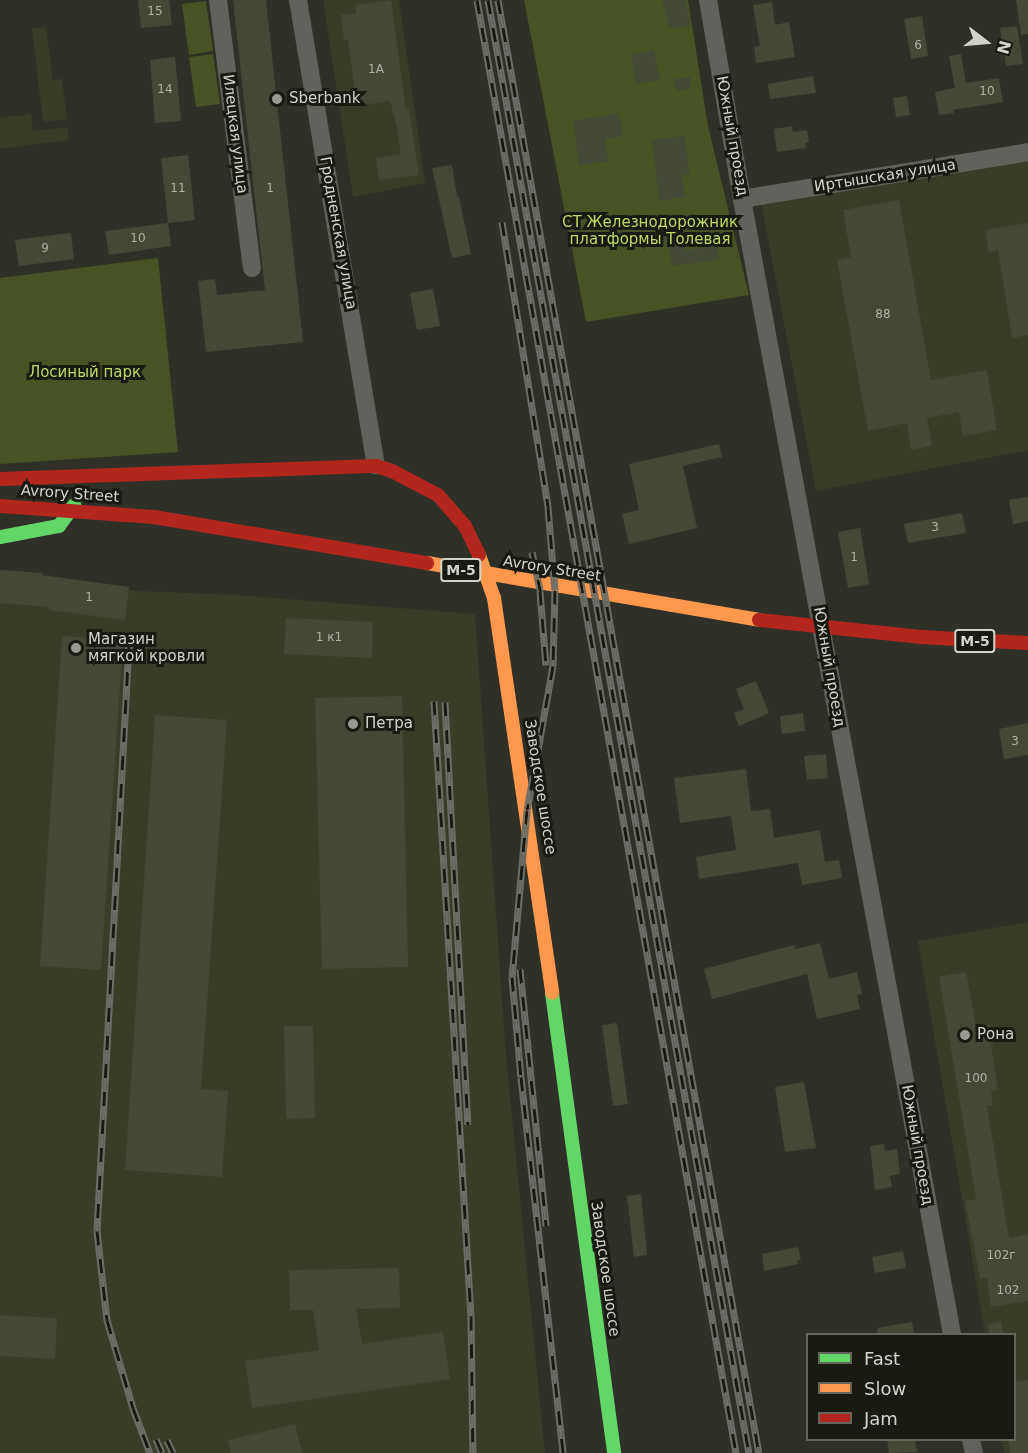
<!DOCTYPE html>
<meta charset="utf-8">
<style>
body{margin:0}
#map{position:relative;width:1028px;height:1453px;overflow:hidden;background:#2f3128;font-family:"DejaVu Sans",sans-serif}
div>[style]{position:absolute}
.built>*{inset:0;background:#383d27}
.green>*{inset:0;background:#475225}
.building>*{inset:0;background:#444836}
.street>*{height:18px;margin:-9px;padding:0 9px;transform-origin:9px;border-radius:9px;background:#60625b}
.fast>*{height:14px;margin:-7px;padding:0 7px;transform-origin:7px;border-radius:7px;background:#63d668}
.slow>*{height:14px;margin:-7px;padding:0 7px;transform-origin:7px;border-radius:7px;background:#ff974d}
.jam>*{height:14px;margin:-7px;padding:0 7px;transform-origin:7px;border-radius:7px;background:#b3261e}
.rail>*{height:7px;margin-top:-3.5px;transform-origin:0;background:repeating-linear-gradient(90deg,#191b13 0 14px,#6b6d67 0 28px);box-sizing:border-box;border-block:2px solid #6b6d67}
.dots>*{width:16px;height:16px;translate:-50% -50%;box-sizing:border-box;border:3px solid #191b13;border-radius:50%}
span{translate:-50% -50%;white-space:nowrap;text-align:center;line-height:1.15;-webkit-text-stroke:6px #191b13;paint-order:stroke}
.number-label{font-size:12px;color:#aeb1a5}
.number-label span{-webkit-text-stroke-width:0}
.shield-label span{padding:2px 4px;background:#191b13;border:2px solid;border-radius:4px;-webkit-text-stroke-width:0}
.shield-label{font-size:14px;color:#d1d4ca;font-weight:700}
.poi-label{font-size:15px;color:#d1d4ca}
.left{translate:0 -50%;text-align:left}
.street-label{font-size:15px;color:#d1d4ca}
.park-label{font-size:15px;color:#bed864}
.legend{position:absolute;left:806px;top:1333px;width:210px;height:108px;box-sizing:border-box;background:#191b13;border:2px solid #63655c;margin:0;padding:8px 10px;list-style:none;font-size:18px;color:#d1d4ca}
.legend li{display:flex;align-items:center;gap:12px;height:30px}
.legend b{width:30px;border:2px solid #63655c}
.north{position:absolute;left:956px;top:12px;width:60px;height:60px;-webkit-text-stroke:4px #191b13;paint-order:stroke;rotate:106deg;font-size:16px;font-weight:700;line-height:24px;text-align:center;color:#d1d4ca}
.north::after{content:'';display:block;margin:auto;width:21px;height:27px;background:#d1d4ca;clip-path:polygon(50% 0,100% 100%,50% 72%,0 100%)}
</style>
<div id="map">
<div class="built">
<i style="clip-path:polygon(323px 0,399px 0,425px 183px,353px 197px)"></i>
<i style="clip-path:polygon(46px 27px,53px 80px,62px 79px,67px 119px,43px 122px,32px 29px)"></i>
<i style="clip-path:polygon(31px 114px,33px 131px,67px 127px,69px 140px,0 149px,0 118px)"></i>
<i style="clip-path:polygon(1028px 150px,1028px 450px,816px 491px,761px 202px)"></i>
<i style="clip-path:polygon(0 577px,140px 591px,235px 595px,475px 614px,506px 1056px,545px 1453px,0 1453px)"></i>
<i style="clip-path:polygon(1028px 922px,1028px 1453px,1004px 1453px,1002px 1440px,1014px 1440px,1014px 1334px,985px 1334px,918px 941px)"></i>
</div>
<div class="green">
<i style="clip-path:polygon(524px 0,688px 0,708px 126px,749px 295px,586px 322px)"></i>
<i style="clip-path:polygon(206px 1px,213px 51px,189px 55px,182px 4px)"></i>
<i style="clip-path:polygon(213px 54px,220px 104px,196px 107px,189px 57px)"></i>
<i style="clip-path:polygon(158px 258px,178px 452px,0 464px,0 278px)"></i>
</div>
<div class="building">
<i style="clip-path:polygon(138px 0,169px 0,172px 25px,141px 28px)"></i>
<i style="clip-path:polygon(233px 0,266px 0,303px 342px,206px 352px,198px 281px,215px 279px,217px 295px,265px 290px)"></i>
<i style="clip-path:polygon(391px 0,406px 110px,409px 109px,419px 175px,379px 180px,376px 158px,401px 154px,397px 128px,390px 101px,357px 106px,348px 40px,344px 40px,341px 15px,356px 13px,355px 5px)"></i>
<i style="clip-path:polygon(662px 0,686px 0,690px 26px,670px 29px)"></i>
<i style="clip-path:polygon(1016px 0,1028px 0,1028px 34px,1021px 35px)"></i>
<i style="clip-path:polygon(772px 2px,775px 25px,789px 22px,795px 57px,756px 63px,754px 47px,760px 46px,753px 5px)"></i>
<i style="clip-path:polygon(922px 16px,928px 56px,911px 59px,904px 19px)"></i>
<i style="clip-path:polygon(1017px 26px,1023px 64px,1006px 66px,1000px 28px)"></i>
<i style="clip-path:polygon(654px 50px,660px 80px,636px 84px,631px 54px)"></i>
<i style="clip-path:polygon(961px 54px,966px 83px,999px 78px,1003px 102px,953px 110px,954px 113px,939px 115px,935px 92px,955px 88px,949px 56px)"></i>
<i style="clip-path:polygon(175px 57px,181px 121px,155px 123px,150px 60px)"></i>
<i style="clip-path:polygon(813px 76px,816px 93px,770px 99px,768px 84px)"></i>
<i style="clip-path:polygon(690px 77px,691px 88px,676px 91px,674px 79px)"></i>
<i style="clip-path:polygon(907px 96px,910px 115px,896px 117px,893px 98px)"></i>
<i style="clip-path:polygon(619px 113px,623px 136px,605px 139px,608px 161px,579px 166px,573px 121px)"></i>
<i style="clip-path:polygon(792px 126px,793px 132px,807px 130px,809px 142px,805px 143px,806px 148px,777px 152px,774px 129px)"></i>
<i style="clip-path:polygon(684px 136px,690px 174px,682px 175px,685px 197px,659px 201px,652px 140px)"></i>
<i style="clip-path:polygon(188px 155px,195px 220px,168px 223px,161px 158px)"></i>
<i style="clip-path:polygon(452px 165px,457px 197px,459px 197px,471px 254px,452px 258px,432px 168px)"></i>
<i style="clip-path:polygon(899px 200px,931px 380px,987px 370px,997px 430px,963px 436px,959px 412px,927px 418px,932px 446px,911px 450px,907px 423px,868px 431px,837px 260px,851px 257px,843px 210px)"></i>
<i style="clip-path:polygon(681px 221px,685px 250px,717px 246px,719px 260px,672px 266px,668px 239px,662px 240px,660px 224px)"></i>
<i style="clip-path:polygon(168px 223px,171px 246px,109px 255px,105px 231px)"></i>
<i style="clip-path:polygon(1028px 223px,1028px 335px,1012px 338px,998px 250px,989px 253px,985px 230px)"></i>
<i style="clip-path:polygon(71px 233px,74px 259px,19px 266px,15px 240px)"></i>
<i style="clip-path:polygon(433px 289px,440px 326px,417px 330px,410px 293px)"></i>
<i style="clip-path:polygon(719px 444px,722px 457px,683px 466px,697px 528px,629px 544px,622px 514px,639px 510px,629px 464px)"></i>
<i style="clip-path:polygon(1028px 497px,1028px 521px,1013px 524px,1009px 500px)"></i>
<i style="clip-path:polygon(962px 513px,966px 533px,908px 543px,904px 524px)"></i>
<i style="clip-path:polygon(860px 528px,869px 584px,848px 588px,838px 532px)"></i>
<i style="clip-path:polygon(0 570px,43px 573px,42px 575px,129px 587px,125px 620px,49px 610px,49px 607px,0 603px)"></i>
<i style="clip-path:polygon(286px 618px,373px 622px,372px 658px,284px 654px)"></i>
<i style="clip-path:polygon(62px 636px,123px 640px,101px 970px,40px 966px)"></i>
<i style="clip-path:polygon(756px 681px,769px 713px,739px 726px,734px 713px,744px 709px,736px 689px)"></i>
<i style="clip-path:polygon(402px 696px,408px 967px,322px 969px,315px 698px)"></i>
<i style="clip-path:polygon(803px 713px,805px 731px,782px 734px,780px 716px)"></i>
<i style="clip-path:polygon(155px 715px,227px 720px,201px 1089px,228px 1091px,222px 1177px,125px 1170px)"></i>
<i style="clip-path:polygon(1028px 723px,1028px 755px,1004px 759px,999px 729px)"></i>
<i style="clip-path:polygon(826px 754px,828px 778px,807px 780px,804px 756px)"></i>
<i style="clip-path:polygon(746px 769px,751px 811px,770px 809px,774px 838px,820px 830px,825px 862px,839px 860px,842px 878px,802px 885px,798px 863px,699px 879px,696px 857px,736px 850px,731px 816px,680px 823px,674px 778px)"></i>
<i style="clip-path:polygon(820px 943px,829px 979px,857px 972px,862px 994px,857px 995px,860px 1009px,817px 1019px,807px 974px,712px 999px,704px 969px,794px 945px,796px 949px)"></i>
<i style="clip-path:polygon(966px 972px,976px 1026px,990px 1024px,993px 1044px,991px 1044px,998px 1090px,991px 1091px,993px 1105px,987px 1106px,1009px 1238px,1028px 1234px,1028px 1301px,991px 1307px,987px 1278px,980px 1279px,965px 1201px,976px 1199px,939px 977px)"></i>
<i style="clip-path:polygon(617px 1023px,628px 1104px,613px 1106px,602px 1025px)"></i>
<i style="clip-path:polygon(284px 1026px,313px 1026px,315px 1118px,286px 1119px)"></i>
<i style="clip-path:polygon(804px 1082px,816px 1148px,785px 1152px,775px 1087px)"></i>
<i style="clip-path:polygon(884px 1144px,885px 1151px,897px 1149px,900px 1174px,890px 1176px,892px 1187px,875px 1190px,870px 1146px)"></i>
<i style="clip-path:polygon(641px 1194px,647px 1255px,634px 1257px,627px 1196px)"></i>
<i style="clip-path:polygon(798px 1247px,801px 1260px,797px 1261px,798px 1264px,764px 1271px,762px 1254px)"></i>
<i style="clip-path:polygon(903px 1251px,906px 1268px,875px 1273px,872px 1257px)"></i>
<i style="clip-path:polygon(399px 1268px,400px 1308px,356px 1309px,362px 1344px,443px 1332px,450px 1379px,252px 1408px,245px 1361px,319px 1350px,313px 1310px,290px 1310px,289px 1270px)"></i>
<i style="clip-path:polygon(0 1315px,57px 1318px,55px 1359px,0 1356px)"></i>
<i style="clip-path:polygon(1001px 1321px,1004px 1335px,990px 1335px,988px 1324px)"></i>
<i style="clip-path:polygon(912px 1322px,914px 1335px,878px 1335px,877px 1328px)"></i>
<i style="clip-path:polygon(1028px 1380px,1028px 1453px,1010px 1453px,1008px 1440px,1014px 1440px,1014px 1382px)"></i>
<i style="clip-path:polygon(295px 1424px,302px 1453px,231px 1453px,228px 1440px)"></i>
<i style="clip-path:polygon(887px 1440px,915px 1440px,917px 1452px,889px 1453px)"></i>
</div>
<div class="street">
<i style="left:218px;top:0;width:270px;rotate:82.8deg"></i>
<i style="left:298px;top:0;width:472px;rotate:80.5deg"></i>
<i style="left:708px;top:0;width:202px;rotate:80.3deg"></i>
<i style="left:742px;top:199px;width:1154px;rotate:79.52deg"></i>
<i style="left:742px;top:199px;width:290px;rotate:-9.3deg"></i>
<i style="left:971px;top:1440px;width:13px;rotate:77deg"></i>
</div>
<div class="fast">
<i style="left:0;top:537px;width:60px;rotate:-10.6deg"></i>
<i style="left:59px;top:526px;width:26px;rotate:-54deg"></i>
<i style="left:552px;top:993px;width:464px;rotate:82.3deg"></i>
</div>
<div class="slow">
<i style="left:479px;top:555px;width:46px;rotate:70.8deg"></i>
<i style="left:494px;top:598px;width:399px;rotate:81.6deg"></i>
<i style="left:427px;top:563px;width:337px;rotate:9.7deg"></i>
</div>
<div class="jam">
<i style="left:0;top:479px;width:376px;rotate:-2deg"></i>
<i style="left:376px;top:466px;width:17px;rotate:17deg"></i>
<i style="left:392px;top:471px;width:52px;rotate:27.6deg"></i>
<i style="left:438px;top:495px;width:41px;rotate:48.9deg"></i>
<i style="left:465px;top:526px;width:32px;rotate:64deg"></i>
<i style="left:0;top:506px;width:154px;rotate:4.1deg"></i>
<i style="left:154px;top:517px;width:277px;rotate:9.6deg"></i>
<i style="left:759px;top:620px;width:163px;rotate:6deg"></i>
<i style="left:921px;top:637px;width:107px;rotate:3.2deg"></i>
</div>
<div class="rail">
<i style="left:477px;top:0;width:1476px;rotate:79.89deg"></i>
<i style="left:488px;top:0;width:1476px;rotate:79.82deg"></i>
<i style="left:498px;top:0;width:1476px;rotate:79.82deg"></i>
<i style="left:502px;top:222px;width:289px;rotate:80.8deg"></i>
<i style="left:548px;top:507px;width:83px;rotate:85.2deg"></i>
<i style="left:555px;top:590px;width:76px;rotate:91.5deg"></i>
<i style="left:553px;top:666px;width:146px;rotate:100.2deg"></i>
<i style="left:527px;top:810px;width:168px;rotate:95.1deg"></i>
<i style="left:512px;top:977px;width:100px;rotate:84.9deg"></i>
<i style="left:521px;top:1077px;width:378px;rotate:83.6deg"></i>
<i style="left:532px;top:552px;width:40px;rotate:78deg"></i>
<i style="left:540px;top:591px;width:74px;rotate:85.4deg"></i>
<i style="left:129px;top:644px;width:588px;rotate:93.12deg"></i>
<i style="left:97px;top:1231px;width:90px;rotate:83.6deg"></i>
<i style="left:107px;top:1320px;width:92px;rotate:73.5deg"></i>
<i style="left:133px;top:1408px;width:48px;rotate:69.3deg"></i>
<i style="left:434px;top:701px;width:616px;rotate:86.56deg"></i>
<i style="left:471px;top:1316px;width:137px;rotate:89.2deg"></i>
<i style="left:445px;top:702px;width:423px;rotate:86.9deg"></i>
<i style="left:520px;top:969px;width:258px;rotate:84.2deg"></i>
<i style="left:156px;top:1439px;width:15px;rotate:67deg"></i>
<i style="left:167px;top:1440px;width:14px;rotate:65deg"></i>
</div>
<div class="dots">
<i style="left:277px;top:99px;background:#989b91"></i>
<i style="left:76px;top:648px;background:#989b91"></i>
<i style="left:353px;top:724px;background:#989b91"></i>
<i style="left:965px;top:1035px;background:#989b91"></i>
</div>
<div class="number-label">
<span style="left:155px;top:12px">15</span>
<span style="left:918px;top:46px">6</span>
<span style="left:376px;top:70px">1А</span>
<span style="left:165px;top:90px">14</span>
<span style="left:987px;top:92px">10</span>
<span style="left:178px;top:189px">11</span>
<span style="left:270px;top:189px">1</span>
<span style="left:138px;top:239px">10</span>
<span style="left:45px;top:249px">9</span>
<span style="left:883px;top:315px">88</span>
<span style="left:935px;top:528px">3</span>
<span style="left:854px;top:558px">1</span>
<span style="left:89px;top:598px">1</span>
<span style="left:329px;top:638px">1 к1</span>
<span style="left:1015px;top:742px">3</span>
<span style="left:976px;top:1079px">100</span>
<span style="left:1001px;top:1256px">102г</span>
<span style="left:1008px;top:1291px">102</span>
</div>
<div class="shield-label">
<span style="left:461px;top:570px">М-5</span>
<span style="left:975px;top:641px">М-5</span>
</div>
<div class="poi-label">
<span class="left" style="left:289px;top:99px">Sberbank</span>
<span class="left" style="left:88px;top:648px">Магазин<br>мягкой кровли</span>
<span class="left" style="left:365px;top:724px">Петра</span>
<span class="left" style="left:977px;top:1035px">Рона</span>
</div>
<div class="street-label">
<span style="left:235px;top:134px;rotate:83deg">Илецкая улица</span>
<span style="left:732px;top:136px;rotate:80deg">Южный проезд</span>
<span style="left:885px;top:176px;rotate:-9deg">Иртышская улица</span>
<span style="left:338px;top:233px;rotate:80deg">Гродненская улица</span>
<span style="left:70px;top:494px;rotate:4deg">Avrory Street</span>
<span style="left:552px;top:569px;rotate:9deg">Avrory Street</span>
<span style="left:829px;top:667px;rotate:80deg">Южный проезд</span>
<span style="left:540px;top:787px;rotate:81deg">Заводское шоссе</span>
<span style="left:917px;top:1145px;rotate:80deg">Южный проезд</span>
<span style="left:605px;top:1269px;rotate:82deg">Заводское шоссе</span>
</div>
<div class="park-label">
<span style="left:650px;top:231px">СТ Железнодорожник<br>платформы Толевая</span>
<span style="left:85px;top:373px">Лосиный парк</span>
</div>
<ul class="legend">
<li><b style="height:8px;background:#63d668"></b>Fast</li>
<li><b style="height:8px;background:#ff974d"></b>Slow</li>
<li><b style="height:8px;background:#b3261e"></b>Jam</li>
</ul>
<div class="north">N</div>
</div>
